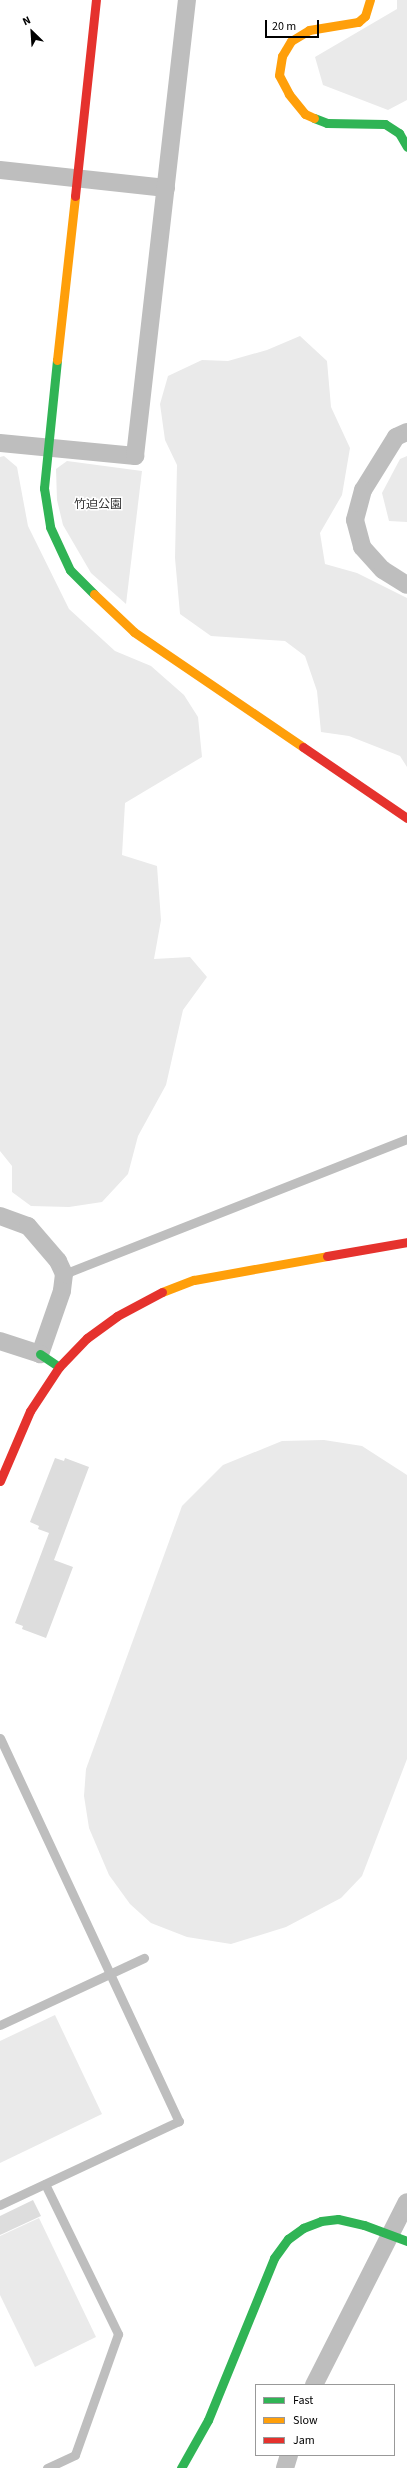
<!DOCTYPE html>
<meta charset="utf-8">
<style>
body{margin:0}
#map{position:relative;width:407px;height:2468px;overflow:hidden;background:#fff;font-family:"Source Sans 3","Noto Sans JP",sans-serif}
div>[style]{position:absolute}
.green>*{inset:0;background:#eaeaea}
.building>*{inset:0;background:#ddd}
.lane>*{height:9px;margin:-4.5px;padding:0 4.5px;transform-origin:4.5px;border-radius:4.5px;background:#bebebe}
.street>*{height:18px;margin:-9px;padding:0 9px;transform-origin:9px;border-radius:9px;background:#bebebe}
.fast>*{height:9px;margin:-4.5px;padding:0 4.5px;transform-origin:4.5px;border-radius:4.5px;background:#30b455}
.slow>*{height:9px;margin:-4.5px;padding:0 4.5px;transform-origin:4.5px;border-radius:4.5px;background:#ff9f0a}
.jam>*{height:9px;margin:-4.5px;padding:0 4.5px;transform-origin:4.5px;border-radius:4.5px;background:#e5322d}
span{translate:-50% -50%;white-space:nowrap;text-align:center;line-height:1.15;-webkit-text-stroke:3px #fff;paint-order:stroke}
.park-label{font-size:12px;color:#303030}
.legend{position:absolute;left:255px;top:2384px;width:140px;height:72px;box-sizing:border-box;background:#fff;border:1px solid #999;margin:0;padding:5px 7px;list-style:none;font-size:12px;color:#000}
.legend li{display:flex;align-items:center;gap:8px;height:20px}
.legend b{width:20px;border:1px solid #999}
.north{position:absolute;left:12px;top:12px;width:40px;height:40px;-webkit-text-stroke:3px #fff;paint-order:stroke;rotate:335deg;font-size:11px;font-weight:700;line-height:16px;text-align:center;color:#000}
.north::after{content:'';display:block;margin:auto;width:14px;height:18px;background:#000;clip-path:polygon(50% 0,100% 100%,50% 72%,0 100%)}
.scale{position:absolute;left:265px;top:20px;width:54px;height:18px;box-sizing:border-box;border:2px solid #000;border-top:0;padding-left:5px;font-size:12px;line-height:14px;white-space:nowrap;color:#000;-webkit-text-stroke:3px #fff;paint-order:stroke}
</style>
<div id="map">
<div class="green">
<i style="clip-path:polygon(397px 0,407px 0,407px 100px,388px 110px,323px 85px,315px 57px,397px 9px)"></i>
<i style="clip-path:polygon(300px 336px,327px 361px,331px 407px,350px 448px,342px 495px,320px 533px,325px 564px,357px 573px,407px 598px,407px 767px,400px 756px,349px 736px,321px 732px,317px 691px,305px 656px,285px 641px,211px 636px,180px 614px,175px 558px,177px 465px,165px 440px,160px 404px,168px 376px,202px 360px,228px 361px,267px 350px)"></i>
<i style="clip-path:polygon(4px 456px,17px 467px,28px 526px,69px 609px,115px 651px,151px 666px,184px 695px,198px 717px,202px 757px,125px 803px,122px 855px,157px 866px,161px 920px,154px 959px,190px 957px,207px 977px,183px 1010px,166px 1085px,138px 1136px,128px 1174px,102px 1202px,69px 1207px,31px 1206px,12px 1192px,12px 1166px,0 1151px,0 457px)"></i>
<i style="clip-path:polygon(407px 456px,407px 522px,389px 521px,382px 493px,400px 459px)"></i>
<i style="clip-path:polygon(67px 461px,142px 471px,126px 604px,91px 573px,63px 525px,57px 500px,56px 469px)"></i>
<i style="clip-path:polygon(324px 1440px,362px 1446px,407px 1475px,407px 1759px,362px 1876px,341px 1898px,286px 1927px,231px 1944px,187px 1937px,151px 1923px,130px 1904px,109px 1875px,89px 1828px,84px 1796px,86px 1769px,182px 1506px,223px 1465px,282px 1441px)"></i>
<i style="clip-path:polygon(55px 2015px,102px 2114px,0 2163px,0 2041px)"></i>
<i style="clip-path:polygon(39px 2218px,96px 2337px,35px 2367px,0 2295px,0 2236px)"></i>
</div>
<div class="building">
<i style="clip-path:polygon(55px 1458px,64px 1461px,65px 1458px,89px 1467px,54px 1560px,73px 1567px,46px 1638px,22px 1629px,23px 1626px,15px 1623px,49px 1533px,38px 1529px,39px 1526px,30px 1522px)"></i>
<i style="clip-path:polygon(33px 2200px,41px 2216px,0 2235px,0 2216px)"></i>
</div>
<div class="lane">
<i style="left:64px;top:1274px;width:369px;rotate:-21.5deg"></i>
<i style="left:0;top:1738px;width:423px;rotate:65deg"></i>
<i style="left:179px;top:2121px;width:198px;rotate:154.9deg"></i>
<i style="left:0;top:2025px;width:159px;rotate:-25deg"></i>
<i style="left:45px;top:2184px;width:167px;rotate:64deg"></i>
<i style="left:118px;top:2334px;width:128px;rotate:109.6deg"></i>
<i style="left:75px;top:2455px;width:31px;rotate:155deg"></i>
</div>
<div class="street">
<i style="left:0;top:170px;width:167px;rotate:6.2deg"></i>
<i style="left:407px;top:432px;width:12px;rotate:156deg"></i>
<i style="left:396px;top:437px;width:62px;rotate:121.9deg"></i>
<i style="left:363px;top:490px;width:31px;rotate:105deg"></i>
<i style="left:355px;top:520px;width:28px;rotate:75deg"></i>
<i style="left:362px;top:547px;width:31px;rotate:48deg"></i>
<i style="left:383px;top:570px;width:28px;rotate:32deg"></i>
<i style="left:0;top:443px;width:136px;rotate:5.5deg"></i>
<i style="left:135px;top:456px;width:459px;rotate:-83.5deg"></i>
<i style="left:0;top:1216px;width:30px;rotate:20deg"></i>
<i style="left:28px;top:1226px;width:46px;rotate:49.4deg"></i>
<i style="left:58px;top:1261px;width:14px;rotate:65deg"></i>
<i style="left:64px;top:1274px;width:17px;rotate:97deg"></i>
<i style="left:62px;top:1291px;width:67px;rotate:109.2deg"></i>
<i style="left:40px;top:1354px;width:42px;rotate:-162deg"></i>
<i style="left:314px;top:2385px;width:205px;rotate:-63.1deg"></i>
<i style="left:285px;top:2468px;width:14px;rotate:-73deg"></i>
</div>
<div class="fast">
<i style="left:314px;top:118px;width:14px;rotate:21deg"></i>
<i style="left:327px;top:123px;width:58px;rotate:1deg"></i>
<i style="left:385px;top:124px;width:17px;rotate:33deg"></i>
<i style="left:399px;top:133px;width:16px;rotate:60deg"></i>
<i style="left:57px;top:360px;width:129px;rotate:95.8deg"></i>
<i style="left:44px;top:488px;width:39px;rotate:81deg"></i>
<i style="left:50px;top:527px;width:47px;rotate:65.1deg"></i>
<i style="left:70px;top:570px;width:34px;rotate:45deg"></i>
<i style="left:40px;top:1354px;width:23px;rotate:34deg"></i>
<i style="left:181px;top:2468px;width:55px;rotate:-60.6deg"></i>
<i style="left:208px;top:2420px;width:175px;rotate:-67.8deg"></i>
<i style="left:274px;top:2258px;width:24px;rotate:-54deg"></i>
<i style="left:288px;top:2239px;width:19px;rotate:-36deg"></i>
<i style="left:303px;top:2228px;width:19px;rotate:-21deg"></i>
<i style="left:321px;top:2221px;width:17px;rotate:-7deg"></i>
<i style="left:338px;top:2219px;width:27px;rotate:13deg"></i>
<i style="left:364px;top:2225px;width:46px;rotate:20.4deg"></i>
</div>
<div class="slow">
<i style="left:314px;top:118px;width:10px;rotate:-156deg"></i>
<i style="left:305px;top:114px;width:26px;rotate:-129deg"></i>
<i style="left:289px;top:94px;width:21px;rotate:-118deg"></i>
<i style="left:279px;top:75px;width:19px;rotate:-81deg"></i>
<i style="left:282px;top:56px;width:17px;rotate:-59deg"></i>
<i style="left:291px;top:41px;width:21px;rotate:-31deg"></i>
<i style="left:309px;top:30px;width:50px;rotate:-9.3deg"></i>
<i style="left:358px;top:22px;width:9px;rotate:-41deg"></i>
<i style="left:365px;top:16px;width:17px;rotate:-73deg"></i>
<i style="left:57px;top:360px;width:165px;rotate:-83.7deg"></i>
<i style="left:94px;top:594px;width:55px;rotate:43.5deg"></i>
<i style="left:134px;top:632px;width:204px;rotate:34.2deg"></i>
<i style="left:162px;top:1292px;width:34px;rotate:-21deg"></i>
<i style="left:194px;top:1280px;width:135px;rotate:-10.2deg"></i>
</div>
<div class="jam">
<i style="left:75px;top:196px;width:197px;rotate:-83.9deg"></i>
<i style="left:303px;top:747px;width:126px;rotate:34.3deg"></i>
<i style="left:327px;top:1256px;width:81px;rotate:-9.9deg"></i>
<i style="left:0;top:1481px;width:76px;rotate:-66.8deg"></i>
<i style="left:30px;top:1411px;width:53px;rotate:-56.6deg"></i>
<i style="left:59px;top:1367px;width:40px;rotate:-46deg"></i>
<i style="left:87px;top:1338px;width:37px;rotate:-36deg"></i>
<i style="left:117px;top:1316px;width:51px;rotate:-28.1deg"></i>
</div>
<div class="park-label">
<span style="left:98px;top:505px">竹迫公園</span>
</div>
<ul class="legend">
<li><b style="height:5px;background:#30b455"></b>Fast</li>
<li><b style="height:5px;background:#ff9f0a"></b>Slow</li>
<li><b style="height:5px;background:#e5322d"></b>Jam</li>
</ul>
<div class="north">N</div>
<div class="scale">20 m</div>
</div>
